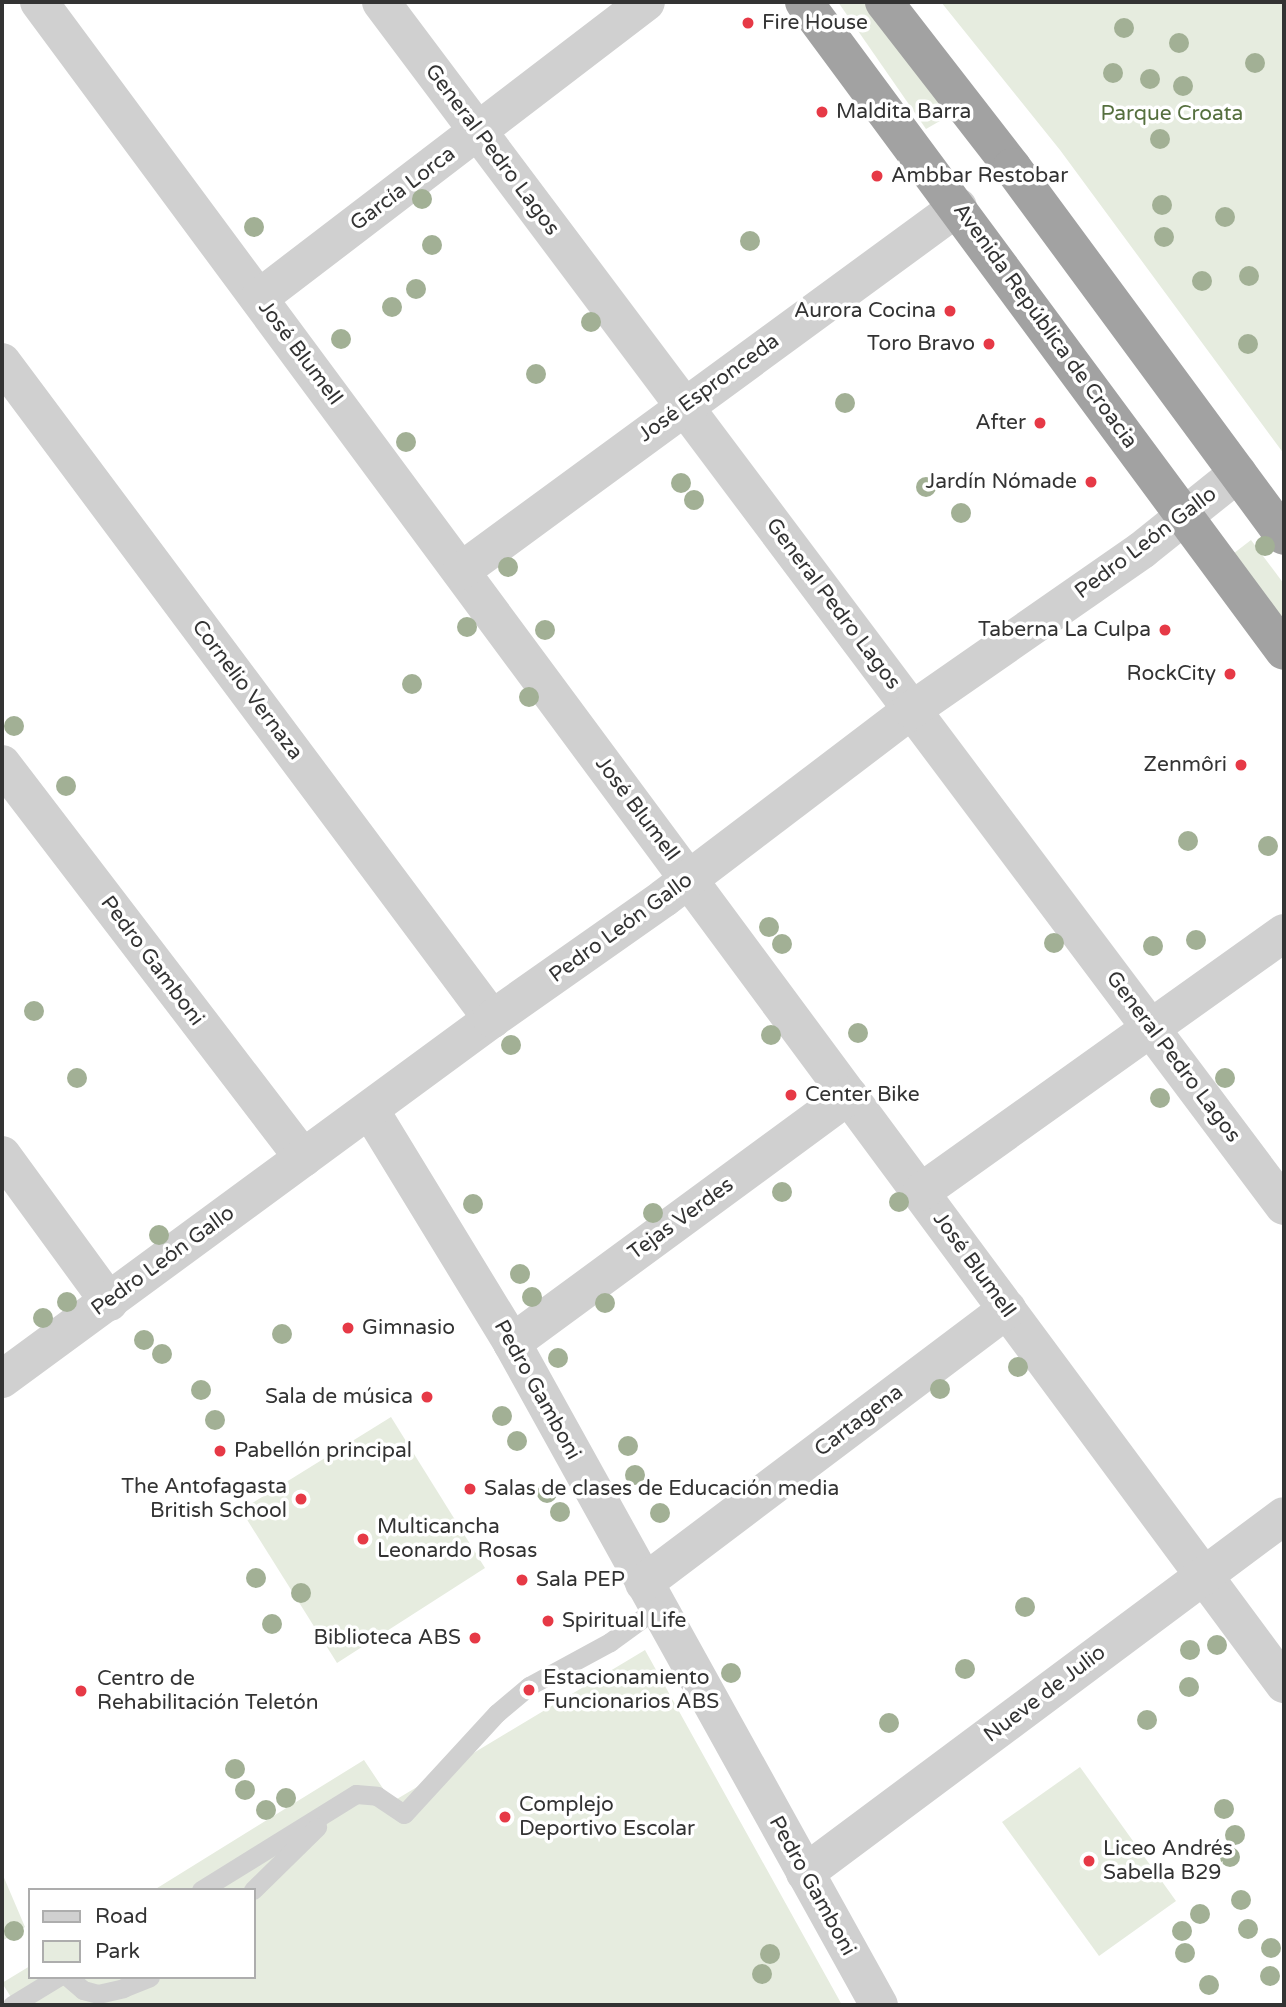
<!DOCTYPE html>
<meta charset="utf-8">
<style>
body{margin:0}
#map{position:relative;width:1286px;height:2007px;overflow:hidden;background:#fff;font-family:"Varela Round",sans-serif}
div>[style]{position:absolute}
.green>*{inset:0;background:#e6ecdf}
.service>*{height:19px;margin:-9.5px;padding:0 9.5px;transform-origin:9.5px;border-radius:9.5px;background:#d0d0d0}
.minor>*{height:38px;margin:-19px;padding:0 19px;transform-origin:19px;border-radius:19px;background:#d0d0d0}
.tertiary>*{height:38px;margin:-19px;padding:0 19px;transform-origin:19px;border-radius:19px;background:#d0d0d0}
.trunk>*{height:38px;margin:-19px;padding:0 19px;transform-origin:19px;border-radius:19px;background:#a2a2a2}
.trees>*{width:20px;height:20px;margin:-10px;border-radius:50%;background:#a2b095}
.dots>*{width:19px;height:19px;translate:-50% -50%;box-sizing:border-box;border:4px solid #fff;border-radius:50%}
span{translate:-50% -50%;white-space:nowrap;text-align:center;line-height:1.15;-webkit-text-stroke:7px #fff;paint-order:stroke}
.poi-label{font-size:21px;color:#333}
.left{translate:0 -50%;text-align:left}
.right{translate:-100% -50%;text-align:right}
.park-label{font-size:21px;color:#56703f}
.street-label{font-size:21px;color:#333}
.frame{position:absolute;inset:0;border:4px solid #333;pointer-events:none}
.legend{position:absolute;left:28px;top:1888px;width:228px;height:91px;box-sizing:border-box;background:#fff;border:2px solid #adadad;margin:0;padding:9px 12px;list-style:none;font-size:21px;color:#333}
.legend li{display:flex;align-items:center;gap:14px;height:35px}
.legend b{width:35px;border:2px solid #adadad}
</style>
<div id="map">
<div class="green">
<i style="clip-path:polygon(838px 2px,866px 2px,952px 114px,926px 129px)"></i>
<i style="clip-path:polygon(941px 2px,1284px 2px,1284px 454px,1060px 150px)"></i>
<i style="clip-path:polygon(1251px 540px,1284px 584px,1284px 631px,1229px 557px)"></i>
<i style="clip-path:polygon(391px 1417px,485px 1568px,337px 1663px,241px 1510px)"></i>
<i style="clip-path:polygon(645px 1650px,842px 2005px,16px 2005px,2px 1983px,30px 1966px,30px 1977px,254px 1977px,254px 1890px,154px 1890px,364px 1760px,392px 1802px)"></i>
<i style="clip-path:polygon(1080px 1767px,1176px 1901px,1099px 1956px,1002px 1822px)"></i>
<i style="clip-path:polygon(2px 1873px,25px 1927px,2px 1941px)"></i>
</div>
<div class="service">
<i style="left:201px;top:1890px;width:182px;rotate:-31.8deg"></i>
<i style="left:356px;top:1794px;width:21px;rotate:5deg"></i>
<i style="left:377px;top:1796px;width:32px;rotate:34deg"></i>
<i style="left:404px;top:1814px;width:137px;rotate:-47.4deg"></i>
<i style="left:497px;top:1713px;width:42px;rotate:-40.2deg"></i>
<i style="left:529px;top:1686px;width:92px;rotate:-28.5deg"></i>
<i style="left:610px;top:1642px;width:59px;rotate:-36.1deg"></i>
<i style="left:253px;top:1890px;width:90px;rotate:-44.5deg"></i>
<i style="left:68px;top:1977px;width:20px;rotate:41deg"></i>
<i style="left:83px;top:1990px;width:16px;rotate:15deg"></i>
<i style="left:98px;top:1994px;width:26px;rotate:-13deg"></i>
<i style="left:123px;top:1988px;width:29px;rotate:-22deg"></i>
<i style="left:12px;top:2005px;width:54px;rotate:-31.3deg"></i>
</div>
<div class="minor">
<i style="left:39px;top:2px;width:2093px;rotate:53.49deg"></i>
<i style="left:381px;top:2px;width:1505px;rotate:53.13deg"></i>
<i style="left:259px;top:298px;width:487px;rotate:-37.4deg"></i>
<i style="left:2px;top:362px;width:820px;rotate:53.28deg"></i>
<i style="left:461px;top:571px;width:616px;rotate:-36.22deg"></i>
<i style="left:2px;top:764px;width:496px;rotate:52.6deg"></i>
<i style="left:370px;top:1110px;width:273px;rotate:58.6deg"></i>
<i style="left:512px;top:1343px;width:757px;rotate:61deg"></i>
<i style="left:2px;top:1155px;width:182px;rotate:53.9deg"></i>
<i style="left:921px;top:1192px;width:446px;rotate:-35.5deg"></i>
<i style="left:512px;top:1343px;width:418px;rotate:-36.3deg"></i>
<i style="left:644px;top:1583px;width:455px;rotate:-37deg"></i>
<i style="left:805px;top:1873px;width:597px;rotate:-36.7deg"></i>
</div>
<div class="tertiary">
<i style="left:2px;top:1379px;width:608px;rotate:-36.3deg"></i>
<i style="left:492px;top:1019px;width:210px;rotate:-35.1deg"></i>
<i style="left:664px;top:898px;width:311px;rotate:-37.2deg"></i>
<i style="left:912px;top:710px;width:280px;rotate:-34.8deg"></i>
<i style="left:1142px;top:550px;width:123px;rotate:-38.7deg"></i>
</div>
<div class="trunk">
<i style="left:804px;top:2px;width:807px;rotate:53.51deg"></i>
<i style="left:884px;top:2px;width:209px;rotate:52.2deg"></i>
<i style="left:1012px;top:167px;width:458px;rotate:53.6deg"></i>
</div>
<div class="trees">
<i style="left:1124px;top:28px"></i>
<i style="left:1179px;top:43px"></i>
<i style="left:1255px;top:63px"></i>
<i style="left:1113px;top:73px"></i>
<i style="left:1150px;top:79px"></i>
<i style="left:1183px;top:86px"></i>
<i style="left:1160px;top:139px"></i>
<i style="left:422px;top:199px"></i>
<i style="left:1162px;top:205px"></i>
<i style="left:1225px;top:217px"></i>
<i style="left:254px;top:227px"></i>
<i style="left:1164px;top:237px"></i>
<i style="left:750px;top:241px"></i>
<i style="left:432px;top:245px"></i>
<i style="left:1249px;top:276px"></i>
<i style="left:1202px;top:281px"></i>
<i style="left:416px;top:289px"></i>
<i style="left:392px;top:307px"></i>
<i style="left:591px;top:322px"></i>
<i style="left:341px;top:339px"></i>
<i style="left:1248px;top:344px"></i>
<i style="left:536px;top:374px"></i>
<i style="left:845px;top:403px"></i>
<i style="left:406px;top:442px"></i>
<i style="left:681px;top:483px"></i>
<i style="left:926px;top:487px"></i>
<i style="left:694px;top:500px"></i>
<i style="left:961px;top:513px"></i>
<i style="left:1265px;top:546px"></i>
<i style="left:508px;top:567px"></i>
<i style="left:467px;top:627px"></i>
<i style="left:545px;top:630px"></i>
<i style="left:412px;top:684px"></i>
<i style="left:529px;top:697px"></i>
<i style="left:14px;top:726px"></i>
<i style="left:66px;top:786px"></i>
<i style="left:1188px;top:841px"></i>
<i style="left:1268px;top:846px"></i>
<i style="left:769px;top:927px"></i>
<i style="left:1196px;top:940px"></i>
<i style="left:1054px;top:943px"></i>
<i style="left:782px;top:944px"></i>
<i style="left:1153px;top:946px"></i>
<i style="left:34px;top:1011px"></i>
<i style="left:858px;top:1033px"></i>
<i style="left:771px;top:1035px"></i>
<i style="left:511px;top:1045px"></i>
<i style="left:77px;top:1078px"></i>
<i style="left:1225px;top:1078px"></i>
<i style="left:1160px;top:1098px"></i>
<i style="left:782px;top:1192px"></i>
<i style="left:899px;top:1202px"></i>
<i style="left:473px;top:1204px"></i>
<i style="left:653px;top:1213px"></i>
<i style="left:159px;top:1235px"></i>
<i style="left:520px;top:1274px"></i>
<i style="left:532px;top:1297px"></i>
<i style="left:67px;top:1302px"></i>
<i style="left:605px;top:1303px"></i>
<i style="left:43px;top:1318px"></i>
<i style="left:282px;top:1334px"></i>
<i style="left:144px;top:1340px"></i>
<i style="left:162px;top:1354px"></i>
<i style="left:558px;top:1358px"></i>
<i style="left:1018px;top:1367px"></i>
<i style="left:940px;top:1389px"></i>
<i style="left:201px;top:1390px"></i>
<i style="left:502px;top:1416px"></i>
<i style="left:215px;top:1420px"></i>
<i style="left:517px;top:1441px"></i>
<i style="left:628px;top:1446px"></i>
<i style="left:635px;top:1475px"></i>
<i style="left:547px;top:1493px"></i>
<i style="left:560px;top:1512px"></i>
<i style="left:660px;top:1513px"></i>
<i style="left:256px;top:1578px"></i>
<i style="left:301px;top:1593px"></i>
<i style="left:1025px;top:1607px"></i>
<i style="left:272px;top:1624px"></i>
<i style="left:1217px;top:1645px"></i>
<i style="left:1190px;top:1650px"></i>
<i style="left:965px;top:1669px"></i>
<i style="left:731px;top:1673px"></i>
<i style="left:1189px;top:1687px"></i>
<i style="left:1147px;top:1720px"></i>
<i style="left:889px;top:1723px"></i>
<i style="left:235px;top:1769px"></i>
<i style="left:245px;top:1790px"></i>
<i style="left:286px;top:1798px"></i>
<i style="left:1224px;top:1809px"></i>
<i style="left:266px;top:1810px"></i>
<i style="left:1235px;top:1835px"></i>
<i style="left:1230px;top:1857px"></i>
<i style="left:1241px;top:1900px"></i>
<i style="left:1200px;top:1914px"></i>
<i style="left:1248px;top:1929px"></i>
<i style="left:14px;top:1931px"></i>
<i style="left:1182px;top:1931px"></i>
<i style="left:1271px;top:1948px"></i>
<i style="left:1185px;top:1953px"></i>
<i style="left:770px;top:1954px"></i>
<i style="left:762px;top:1974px"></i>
<i style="left:1270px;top:1976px"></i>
<i style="left:1209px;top:1985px"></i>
</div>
<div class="dots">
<i style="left:748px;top:23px;background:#e63946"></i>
<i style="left:822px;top:112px;background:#e63946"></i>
<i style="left:877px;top:176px;background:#e63946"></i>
<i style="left:950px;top:311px;background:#e63946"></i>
<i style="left:989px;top:344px;background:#e63946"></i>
<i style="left:1040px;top:423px;background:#e63946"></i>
<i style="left:1091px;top:482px;background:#e63946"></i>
<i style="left:1165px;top:630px;background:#e63946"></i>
<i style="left:1230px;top:674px;background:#e63946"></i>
<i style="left:1241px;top:765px;background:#e63946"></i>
<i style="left:791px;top:1095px;background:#e63946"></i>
<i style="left:348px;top:1328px;background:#e63946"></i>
<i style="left:427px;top:1397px;background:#e63946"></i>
<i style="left:220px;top:1451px;background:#e63946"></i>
<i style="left:470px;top:1489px;background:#e63946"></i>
<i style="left:301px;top:1499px;background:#e63946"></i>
<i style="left:363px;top:1539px;background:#e63946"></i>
<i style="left:522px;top:1580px;background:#e63946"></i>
<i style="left:548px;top:1621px;background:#e63946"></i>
<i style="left:475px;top:1638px;background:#e63946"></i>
<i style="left:529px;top:1690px;background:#e63946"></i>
<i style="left:81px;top:1691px;background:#e63946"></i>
<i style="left:505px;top:1817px;background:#e63946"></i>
<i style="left:1089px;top:1861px;background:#e63946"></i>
</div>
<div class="poi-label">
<span class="left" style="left:762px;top:23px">Fire House</span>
<span class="left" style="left:836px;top:112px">Maldita Barra</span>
<span class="left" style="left:891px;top:176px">Ambbar Restobar</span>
<span class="right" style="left:936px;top:311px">Aurora Cocina</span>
<span class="right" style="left:975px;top:344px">Toro Bravo</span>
<span class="right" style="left:1026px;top:423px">After</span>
<span class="right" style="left:1077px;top:482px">Jardín Nómade</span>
<span class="right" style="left:1151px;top:630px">Taberna La Culpa</span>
<span class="right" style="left:1216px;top:674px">RockCity</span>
<span class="right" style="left:1227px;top:765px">Zenmôri</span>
<span class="left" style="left:805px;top:1095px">Center Bike</span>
<span class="left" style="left:362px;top:1328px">Gimnasio</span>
<span class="right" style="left:413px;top:1397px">Sala de música</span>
<span class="left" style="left:234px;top:1451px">Pabellón principal</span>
<span class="right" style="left:287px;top:1499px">The Antofagasta<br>British School</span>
<span class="left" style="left:484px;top:1489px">Salas de clases de Educación media</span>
<span class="left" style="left:377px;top:1539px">Multicancha<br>Leonardo Rosas</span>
<span class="left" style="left:536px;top:1580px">Sala PEP</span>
<span class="left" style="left:562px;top:1621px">Spiritual Life</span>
<span class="right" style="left:461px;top:1638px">Biblioteca ABS</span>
<span class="left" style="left:543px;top:1690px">Estacionamiento<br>Funcionarios ABS</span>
<span class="left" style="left:97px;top:1691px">Centro de<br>Rehabilitación Teletón</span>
<span class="left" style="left:519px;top:1817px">Complejo<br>Deportivo Escolar</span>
<span class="left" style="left:1103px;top:1861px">Liceo Andrés<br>Sabella B29</span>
</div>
<div class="park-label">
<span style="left:1172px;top:114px">Parque Croata</span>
</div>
<div class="street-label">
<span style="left:492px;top:150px;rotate:53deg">General Pedro Lagos</span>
<span style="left:403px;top:189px;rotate:-37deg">García Lorca</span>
<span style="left:1045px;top:326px;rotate:54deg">Avenida República de Croacia</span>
<span style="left:300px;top:353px;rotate:53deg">José Blumell</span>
<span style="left:709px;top:388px;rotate:-36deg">José Espronceda</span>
<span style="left:1146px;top:543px;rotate:-37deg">Pedro León Gallo</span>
<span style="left:833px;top:604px;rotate:53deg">General Pedro Lagos</span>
<span style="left:247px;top:690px;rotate:53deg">Cornelio Vernaza</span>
<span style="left:637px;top:809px;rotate:53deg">José Blumell</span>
<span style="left:621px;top:928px;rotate:-36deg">Pedro León Gallo</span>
<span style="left:152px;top:961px;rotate:53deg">Pedro Gamboni</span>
<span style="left:1173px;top:1057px;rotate:53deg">General Pedro Lagos</span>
<span style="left:681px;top:1219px;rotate:-36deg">Tejas Verdes</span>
<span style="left:163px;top:1261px;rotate:-36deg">Pedro León Gallo</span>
<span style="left:974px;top:1265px;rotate:54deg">José Blumell</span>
<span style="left:537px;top:1390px;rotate:61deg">Pedro Gamboni</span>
<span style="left:859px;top:1421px;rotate:-37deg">Cartagena</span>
<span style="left:1045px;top:1694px;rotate:-37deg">Nueve de Julio</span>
<span style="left:812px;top:1886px;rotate:61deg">Pedro Gamboni</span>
</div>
<div class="frame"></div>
<ul class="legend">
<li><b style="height:9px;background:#d0d0d0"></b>Road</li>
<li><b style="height:19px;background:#e6ecdf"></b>Park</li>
</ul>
</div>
